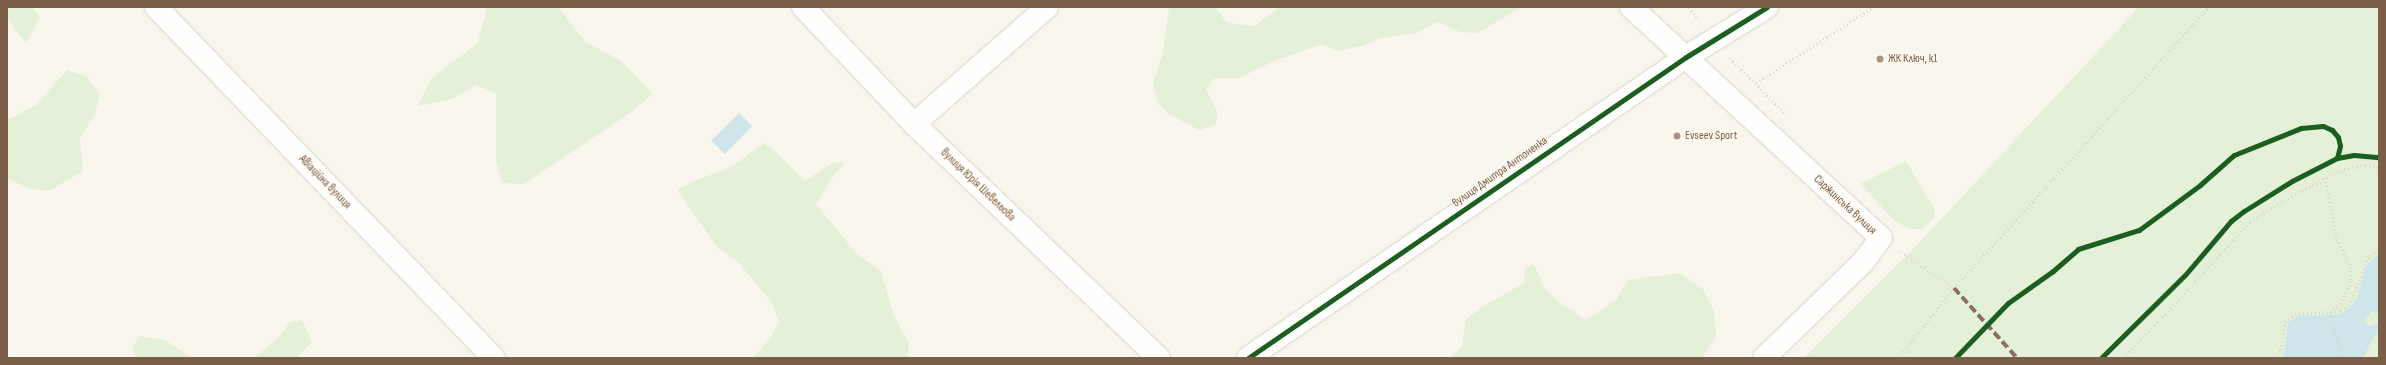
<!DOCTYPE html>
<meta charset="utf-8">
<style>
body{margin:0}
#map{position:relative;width:2386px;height:365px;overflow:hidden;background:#f9f6ee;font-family:"Sofia Sans Condensed",sans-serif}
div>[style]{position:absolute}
.green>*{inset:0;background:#e4f1d8}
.water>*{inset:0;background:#cee6ea}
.path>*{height:2.5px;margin-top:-1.25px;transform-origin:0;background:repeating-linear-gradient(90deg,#dcd5ce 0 1px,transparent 0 4px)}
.roads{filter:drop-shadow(0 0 1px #d8d3cc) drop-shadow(0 0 1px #d8d3cc)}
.street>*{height:22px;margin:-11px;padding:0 11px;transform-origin:11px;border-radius:11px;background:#fefefc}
.quiet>*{height:4px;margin-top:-2px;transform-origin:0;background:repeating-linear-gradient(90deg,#8d6e63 0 8px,transparent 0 12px)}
.cycleway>*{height:5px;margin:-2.5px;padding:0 2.5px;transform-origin:2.5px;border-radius:2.5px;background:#1b5e20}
.dots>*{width:11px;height:11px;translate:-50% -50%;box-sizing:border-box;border:2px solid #fffaf0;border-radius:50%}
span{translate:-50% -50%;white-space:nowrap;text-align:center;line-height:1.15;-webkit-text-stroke:3px #fffaf0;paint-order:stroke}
.poi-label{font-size:12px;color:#7a5e4a}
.left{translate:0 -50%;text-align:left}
.street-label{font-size:12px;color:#7a5e4a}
.frame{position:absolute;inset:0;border:8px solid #7a5e4a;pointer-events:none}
</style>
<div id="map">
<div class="green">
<i style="clip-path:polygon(7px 7px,32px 7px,40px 18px,26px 43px,7px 18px)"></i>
<i style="clip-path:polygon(487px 7px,558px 7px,586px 42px,621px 61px,653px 94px,620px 120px,524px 184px,502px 183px,496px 160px,496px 93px,476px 85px,452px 99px,418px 106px,432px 78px,478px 43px)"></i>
<i style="clip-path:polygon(1169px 7px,1215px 7px,1227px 23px,1255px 26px,1279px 7px,1521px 7px,1478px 33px,1460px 32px,1437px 22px,1416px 33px,1378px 39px,1362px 46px,1337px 51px,1323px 44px,1274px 61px,1239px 78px,1213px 79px,1206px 89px,1218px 114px,1215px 125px,1199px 130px,1169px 114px,1158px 103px,1153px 84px,1163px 52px)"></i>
<i style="clip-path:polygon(2139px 7px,2379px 7px,2379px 358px,1804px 358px,1915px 247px)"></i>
<i style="clip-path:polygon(67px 70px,86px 76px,100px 94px,95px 115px,80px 137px,83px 171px,49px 191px,30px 189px,7px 178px,7px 120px,36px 105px)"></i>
<i style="clip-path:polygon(764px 143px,776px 152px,805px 181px,834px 162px,845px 163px,833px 176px,816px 204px,857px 254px,881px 271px,893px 313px,909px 344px,908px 358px,753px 358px,771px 337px,779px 321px,772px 303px,738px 262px,717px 247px,677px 190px,699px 179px,730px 168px)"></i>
<i style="clip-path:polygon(1906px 161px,1934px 208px,1935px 217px,1922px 229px,1909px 229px,1894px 220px,1860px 184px)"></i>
<i style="clip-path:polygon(1534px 264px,1543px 286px,1556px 300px,1586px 320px,1616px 300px,1628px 280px,1680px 273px,1703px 289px,1714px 311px,1716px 336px,1702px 358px,1449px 358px,1462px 347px,1465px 321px,1480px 308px,1524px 283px,1525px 268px)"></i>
<i style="clip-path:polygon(302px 320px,312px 342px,297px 358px,254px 358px,279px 337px,290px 322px)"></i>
<i style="clip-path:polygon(140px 336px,165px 340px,192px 358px,136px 358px,132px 347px)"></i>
</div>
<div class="water">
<i style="clip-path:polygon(739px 113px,752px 126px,725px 154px,711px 141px)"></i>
<i style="clip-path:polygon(2379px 253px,2379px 313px,2371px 312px,2364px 321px,2370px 326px,2379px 322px,2379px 333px,2373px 337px,2365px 355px,2361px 358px,2281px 358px,2284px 355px,2288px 322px,2298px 316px,2341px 314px,2348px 309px,2357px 298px,2365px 268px)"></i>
</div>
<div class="path">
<i style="left:1689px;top:7px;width:16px;rotate:52deg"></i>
<i style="left:1730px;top:58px;width:77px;rotate:45.5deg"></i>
<i style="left:1756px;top:83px;width:140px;rotate:-33deg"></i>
<i style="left:2325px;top:178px;width:62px;rotate:78.9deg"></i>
<i style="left:2337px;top:239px;width:31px;rotate:63deg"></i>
<i style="left:2351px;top:267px;width:14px;rotate:90deg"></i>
<i style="left:2351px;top:281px;width:26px;rotate:113deg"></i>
<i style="left:2341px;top:305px;width:11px;rotate:146deg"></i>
<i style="left:1901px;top:252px;width:64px;rotate:34.2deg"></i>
<i style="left:2331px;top:312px;width:47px;rotate:76.6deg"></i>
<i style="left:1898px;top:358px;width:90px;rotate:-51.3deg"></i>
<i style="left:1954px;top:288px;width:379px;rotate:-47.8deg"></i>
<i style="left:2124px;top:358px;width:185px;rotate:-47.2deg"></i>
<i style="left:2250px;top:222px;width:40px;rotate:-32.9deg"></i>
<i style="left:2284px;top:200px;width:68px;rotate:-27.3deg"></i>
<i style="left:2344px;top:169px;width:21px;rotate:-11deg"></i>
<i style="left:2365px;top:165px;width:14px;rotate:8deg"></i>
<i style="left:2275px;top:358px;width:10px;rotate:-53deg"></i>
<i style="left:2281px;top:350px;width:29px;rotate:-82deg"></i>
<i style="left:2285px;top:321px;width:12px;rotate:-35deg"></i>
<i style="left:2295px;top:314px;width:46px;rotate:-3.7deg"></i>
<i style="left:2341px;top:311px;width:5px;rotate:-37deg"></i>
<i style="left:2345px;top:308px;width:11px;rotate:-52deg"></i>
<i style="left:2352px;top:299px;width:44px;rotate:-68.7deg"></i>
<i style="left:2368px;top:258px;width:15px;rotate:-42deg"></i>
</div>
<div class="roads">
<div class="street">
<i style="left:156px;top:7px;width:487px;rotate:46.1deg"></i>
<i style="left:803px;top:7px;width:161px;rotate:46.5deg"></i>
<i style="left:914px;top:124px;width:339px;rotate:43.7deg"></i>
<i style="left:1631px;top:7px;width:340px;rotate:42.7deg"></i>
<i style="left:1881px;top:238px;width:31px;rotate:127deg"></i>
<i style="left:1862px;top:263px;width:136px;rotate:135.9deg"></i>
<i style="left:914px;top:124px;width:177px;rotate:-41.3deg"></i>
<i style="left:1248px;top:358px;width:531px;rotate:-34.5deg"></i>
<i style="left:1686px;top:57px;width:95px;rotate:-31.7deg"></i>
</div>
</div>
<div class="quiet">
<i style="left:1954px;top:288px;width:94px;rotate:48deg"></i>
</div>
<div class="cycleway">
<i style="left:1248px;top:358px;width:531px;rotate:-34.5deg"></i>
<i style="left:1686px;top:57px;width:95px;rotate:-31.7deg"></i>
<i style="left:1955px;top:358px;width:76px;rotate:-46.1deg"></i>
<i style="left:2008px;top:303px;width:55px;rotate:-35.4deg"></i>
<i style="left:2053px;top:271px;width:33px;rotate:-41deg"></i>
<i style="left:2078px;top:249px;width:64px;rotate:-17.3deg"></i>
<i style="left:2139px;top:230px;width:76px;rotate:-36.4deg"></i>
<i style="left:2200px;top:185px;width:45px;rotate:-41.4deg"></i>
<i style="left:2234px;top:155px;width:72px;rotate:-21.9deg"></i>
<i style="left:2301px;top:128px;width:22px;rotate:-5deg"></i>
<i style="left:2323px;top:126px;width:10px;rotate:24deg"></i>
<i style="left:2332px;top:130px;width:9px;rotate:49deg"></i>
<i style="left:2338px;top:137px;width:9px;rotate:77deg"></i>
<i style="left:2340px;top:146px;width:12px;rotate:104deg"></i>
<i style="left:2101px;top:358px;width:118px;rotate:-44.7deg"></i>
<i style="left:2185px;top:275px;width:71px;rotate:-49.6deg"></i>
<i style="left:2231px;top:221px;width:16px;rotate:-38deg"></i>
<i style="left:2244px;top:211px;width:57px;rotate:-32deg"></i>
<i style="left:2292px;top:181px;width:51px;rotate:-27.1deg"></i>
<i style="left:2337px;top:158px;width:17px;rotate:-10deg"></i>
<i style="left:2354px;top:155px;width:25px;rotate:5deg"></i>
</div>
<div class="dots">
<i style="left:1880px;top:59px;background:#a69383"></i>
<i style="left:1677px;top:136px;background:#a69383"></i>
</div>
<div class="poi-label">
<span class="left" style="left:1888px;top:59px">ЖК Ключ, к1</span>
<span class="left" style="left:1685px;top:136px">Evseev Sport</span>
</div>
<div class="street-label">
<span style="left:1500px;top:172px;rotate:-35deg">вулиця Дмитра Антоненка</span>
<span style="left:325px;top:182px;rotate:46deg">Авіаційна вулиця</span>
<span style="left:978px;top:185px;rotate:44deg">вулиця Юрія Шевельова</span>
<span style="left:1845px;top:205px;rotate:43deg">Саржинська вулиця</span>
</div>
<div class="frame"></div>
</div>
